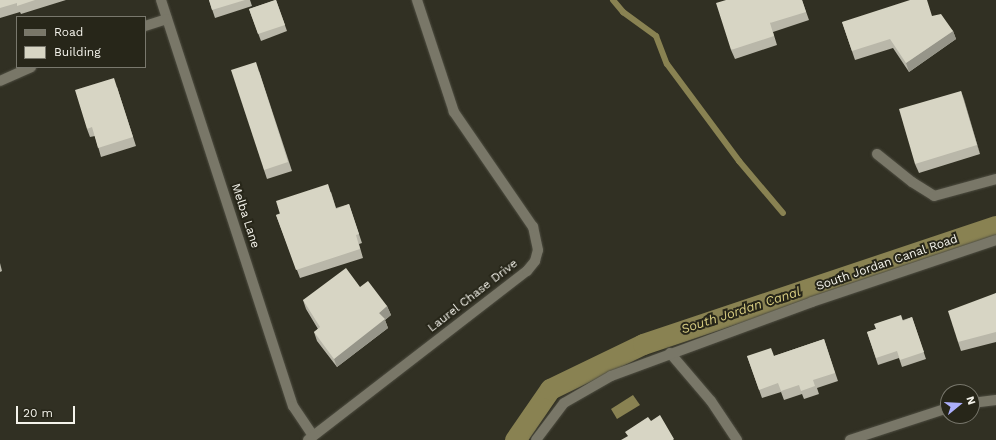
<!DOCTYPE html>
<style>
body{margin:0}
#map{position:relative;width:996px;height:440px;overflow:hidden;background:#313023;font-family:"Work Sans",sans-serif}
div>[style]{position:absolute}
.water>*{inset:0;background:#898252}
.stream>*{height:6px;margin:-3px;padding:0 3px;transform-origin:3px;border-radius:3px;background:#898252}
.canal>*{height:21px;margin:-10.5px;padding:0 10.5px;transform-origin:10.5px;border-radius:10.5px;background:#898252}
.roads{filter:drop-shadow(0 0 1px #4e4d41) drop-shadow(0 0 1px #4e4d41)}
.minor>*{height:10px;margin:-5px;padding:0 5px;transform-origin:5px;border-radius:5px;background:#797768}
.wall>*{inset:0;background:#b9b7a9}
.shaded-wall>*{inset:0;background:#969589}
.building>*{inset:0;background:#d7d5c4}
span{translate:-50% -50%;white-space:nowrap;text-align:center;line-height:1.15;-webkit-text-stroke:4px #272619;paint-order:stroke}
.street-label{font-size:12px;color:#f4f3eb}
.water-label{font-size:13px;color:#d7cc80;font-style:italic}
.legend{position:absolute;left:16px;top:16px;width:130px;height:52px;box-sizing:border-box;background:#272619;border:1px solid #79786d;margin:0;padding:5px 7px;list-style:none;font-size:12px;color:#f4f3eb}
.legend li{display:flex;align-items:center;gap:8px;height:20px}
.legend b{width:20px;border:1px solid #79786d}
.north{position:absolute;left:940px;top:384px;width:40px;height:40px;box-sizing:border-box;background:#272619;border:1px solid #79786d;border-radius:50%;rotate:72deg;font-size:11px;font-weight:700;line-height:16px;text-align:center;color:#f4f3eb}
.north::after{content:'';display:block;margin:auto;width:14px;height:18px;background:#acaffb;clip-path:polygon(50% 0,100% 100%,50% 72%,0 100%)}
.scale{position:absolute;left:16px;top:406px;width:59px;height:18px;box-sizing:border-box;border:2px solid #f4f3eb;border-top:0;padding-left:5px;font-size:12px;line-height:14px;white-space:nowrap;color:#f4f3eb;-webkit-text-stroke:3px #272619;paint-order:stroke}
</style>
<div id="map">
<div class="water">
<i style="clip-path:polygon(633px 395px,640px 405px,617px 419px,611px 409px)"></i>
</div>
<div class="stream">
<i style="left:613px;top:0;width:16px;rotate:50deg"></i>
<i style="left:623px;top:12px;width:41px;rotate:36deg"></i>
<i style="left:656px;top:36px;width:30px;rotate:69deg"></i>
<i style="left:667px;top:64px;width:121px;rotate:53.4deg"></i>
<i style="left:739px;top:161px;width:68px;rotate:49.8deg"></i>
</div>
<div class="canal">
<i style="left:515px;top:440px;width:62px;rotate:-55.5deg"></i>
<i style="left:550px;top:389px;width:103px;rotate:-25.8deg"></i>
<i style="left:643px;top:344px;width:372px;rotate:-18.5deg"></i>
</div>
<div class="roads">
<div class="minor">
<i style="left:161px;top:0;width:427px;rotate:72deg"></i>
<i style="left:293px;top:406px;width:36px;rotate:56deg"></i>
<i style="left:145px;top:26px;width:23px;rotate:-18deg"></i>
<i style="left:0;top:81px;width:34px;rotate:-24deg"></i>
<i style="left:877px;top:154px;width:45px;rotate:38.7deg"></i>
<i style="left:912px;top:182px;width:26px;rotate:32deg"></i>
<i style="left:934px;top:196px;width:64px;rotate:-15.3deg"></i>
<i style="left:670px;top:353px;width:63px;rotate:49.5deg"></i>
<i style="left:711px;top:401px;width:47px;rotate:56.3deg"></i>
<i style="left:972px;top:403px;width:24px;rotate:-7deg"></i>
<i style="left:308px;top:440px;width:277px;rotate:-37.7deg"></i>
<i style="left:527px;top:271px;width:13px;rotate:-51deg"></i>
<i style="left:535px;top:261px;width:11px;rotate:-75deg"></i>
<i style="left:538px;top:250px;width:24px;rotate:-102deg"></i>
<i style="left:533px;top:227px;width:140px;rotate:-124.5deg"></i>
<i style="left:454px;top:112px;width:118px;rotate:-108.3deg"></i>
<i style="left:536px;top:440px;width:46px;rotate:-52.9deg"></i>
<i style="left:564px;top:403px;width:54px;rotate:-29.9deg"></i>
<i style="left:611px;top:376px;width:214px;rotate:-20.2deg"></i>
<i style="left:812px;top:302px;width:194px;rotate:-18.6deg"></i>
<i style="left:850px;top:440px;width:103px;rotate:-18.1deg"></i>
</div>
</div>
<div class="wall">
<i style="clip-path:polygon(0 0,66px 0,21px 14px,20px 12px,0 18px)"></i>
<i style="clip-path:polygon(209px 0,250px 0,252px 6px,215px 18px)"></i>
<i style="clip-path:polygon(276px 0,287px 31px,261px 41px,249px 9px)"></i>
<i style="clip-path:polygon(802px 0,809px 20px,773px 32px,777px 45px,735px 59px,731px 50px)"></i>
<i style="clip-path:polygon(933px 16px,953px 31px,956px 39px,909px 72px,893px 48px,855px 60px,842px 22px)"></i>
<i style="clip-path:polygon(259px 71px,292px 171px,267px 179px,264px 170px)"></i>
<i style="clip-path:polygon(117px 87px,136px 146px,101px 157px,95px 136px,90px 137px,87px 129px)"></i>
<i style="clip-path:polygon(961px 91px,980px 154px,919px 173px,915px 164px)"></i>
<i style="clip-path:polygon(331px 192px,336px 208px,349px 204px,362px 243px,359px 244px,363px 258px,300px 278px,276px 215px)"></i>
<i style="clip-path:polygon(0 263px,2px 271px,0 272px)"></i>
<i style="clip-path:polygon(360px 287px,387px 306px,391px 315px,385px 320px,388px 328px,337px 367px,317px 341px,314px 332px,318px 329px,306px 309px,303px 300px)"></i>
<i style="clip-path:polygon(996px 293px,996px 342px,961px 351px,958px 342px)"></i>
<i style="clip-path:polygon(912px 317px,926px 359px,902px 367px,899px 358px,878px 365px,867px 332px)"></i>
<i style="clip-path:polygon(824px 339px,838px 381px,817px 388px,819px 394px,804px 399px,802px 394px,784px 400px,781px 392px,762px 398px,747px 356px,774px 356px)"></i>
</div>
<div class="shaded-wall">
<i style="clip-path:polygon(953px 31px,956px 39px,909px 72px,906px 63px)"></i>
<i style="clip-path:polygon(961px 91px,964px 99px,980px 154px,977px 145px)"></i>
<i style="clip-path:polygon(387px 306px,391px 315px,385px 320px,388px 328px,337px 367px,334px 359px,379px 313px)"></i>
</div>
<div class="building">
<i style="clip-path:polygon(0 0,35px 0,17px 6px,17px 3px,0 8px)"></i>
<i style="clip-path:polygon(209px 0,245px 0,212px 10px)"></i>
<i style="clip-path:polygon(275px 0,276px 0,285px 25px,258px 34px,249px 9px)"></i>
<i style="clip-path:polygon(726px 0,802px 0,806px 12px,770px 23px,774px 36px,731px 50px,716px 3px)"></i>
<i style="clip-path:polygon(910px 0,927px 0,932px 16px,941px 14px,953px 31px,906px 63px,890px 39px,852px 51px,842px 22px)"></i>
<i style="clip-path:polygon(256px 62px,288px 162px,264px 170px,231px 70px)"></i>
<i style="clip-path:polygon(114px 78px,133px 137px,98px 148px,92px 127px,87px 129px,75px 90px)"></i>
<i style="clip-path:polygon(961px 91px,977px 145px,915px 164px,899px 109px)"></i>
<i style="clip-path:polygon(328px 184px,336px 209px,349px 204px,359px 234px,356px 235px,360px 249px,296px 270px,276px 215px,280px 214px,276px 201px)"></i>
<i style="clip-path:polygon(346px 268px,360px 287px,368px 281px,387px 306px,379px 313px,385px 319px,334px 359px,314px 332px,320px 327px,303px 300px)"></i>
<i style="clip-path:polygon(996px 293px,996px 332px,958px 342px,948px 311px)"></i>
<i style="clip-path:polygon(901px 315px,903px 321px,912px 317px,924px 352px,900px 360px,897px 351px,876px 358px,867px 332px,876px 329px,874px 324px)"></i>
<i style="clip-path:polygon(824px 339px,835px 373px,813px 380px,815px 386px,801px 391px,799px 385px,781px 391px,778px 383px,759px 390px,747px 356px,771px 348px,774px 356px)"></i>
<i style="clip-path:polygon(660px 415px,674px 439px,673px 440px,621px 440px,628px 436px,625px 432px,648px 417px,651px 421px)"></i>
</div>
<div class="street-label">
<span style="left:245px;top:216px;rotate:72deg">Melba Lane</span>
<span style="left:887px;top:263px;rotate:-19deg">South Jordan Canal Road</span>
<span style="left:473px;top:296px;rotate:-38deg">Laurel Chase Drive</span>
</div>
<div class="water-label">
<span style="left:741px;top:311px;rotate:-18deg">South Jordan Canal</span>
</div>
<ul class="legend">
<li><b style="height:5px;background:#797768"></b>Road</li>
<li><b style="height:11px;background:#d7d5c4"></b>Building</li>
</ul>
<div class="north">N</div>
<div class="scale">20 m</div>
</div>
